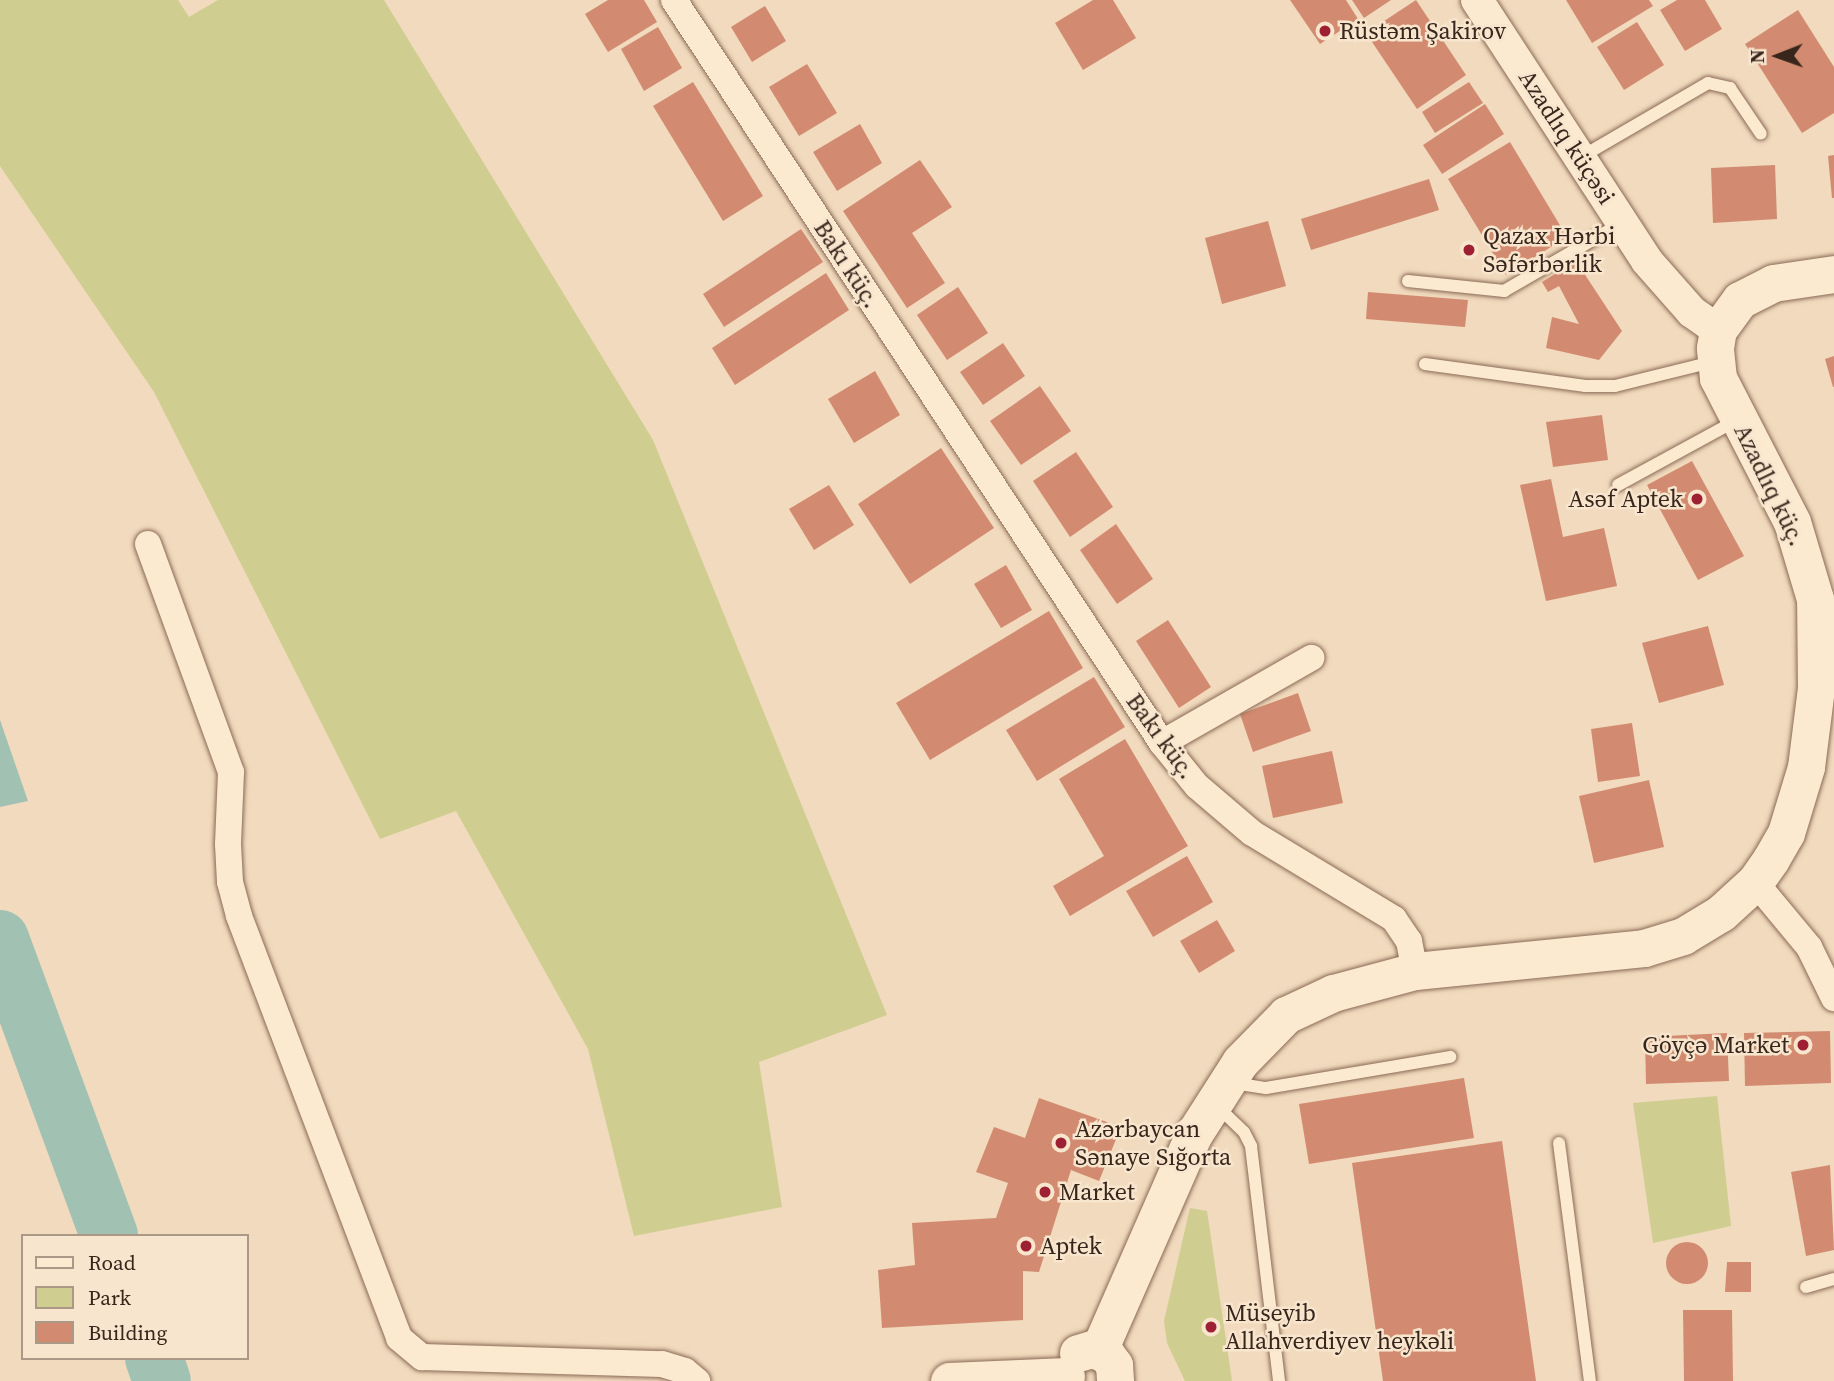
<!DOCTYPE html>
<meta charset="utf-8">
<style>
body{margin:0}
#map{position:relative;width:1834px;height:1381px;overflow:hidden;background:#f1dabd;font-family:"Source Serif 4",serif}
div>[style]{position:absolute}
.green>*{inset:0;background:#cfce90}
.water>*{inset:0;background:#a1c1b3}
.river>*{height:58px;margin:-29px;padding:0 29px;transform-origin:29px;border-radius:29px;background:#a1c1b3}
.building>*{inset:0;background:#d28b70}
.round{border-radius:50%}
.roads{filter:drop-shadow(0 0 2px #8a6a55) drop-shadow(0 0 2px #8a6a55)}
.service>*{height:12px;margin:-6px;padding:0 6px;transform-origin:6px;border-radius:6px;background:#fbe9d0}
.minor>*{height:26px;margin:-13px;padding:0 13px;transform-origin:13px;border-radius:13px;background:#fbe9d0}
.tertiary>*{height:32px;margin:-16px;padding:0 16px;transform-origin:16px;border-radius:16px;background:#fbe9d0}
.secondary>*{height:37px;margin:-18.5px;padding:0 18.5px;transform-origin:18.5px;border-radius:18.5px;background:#fbe9d0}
.dots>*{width:19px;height:19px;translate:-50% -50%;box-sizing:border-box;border:4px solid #f8e5cd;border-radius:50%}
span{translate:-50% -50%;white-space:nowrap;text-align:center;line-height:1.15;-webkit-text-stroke:5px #f8e5cd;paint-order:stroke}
.poi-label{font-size:24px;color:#38251b}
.left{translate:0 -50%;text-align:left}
.right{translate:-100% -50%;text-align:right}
.street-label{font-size:24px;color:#38251b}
.legend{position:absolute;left:21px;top:1234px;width:228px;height:126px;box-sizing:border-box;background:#f8e5cd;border:2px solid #ab9886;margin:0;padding:9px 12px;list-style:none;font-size:21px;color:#38251b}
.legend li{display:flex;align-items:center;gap:14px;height:35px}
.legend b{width:35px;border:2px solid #ab9886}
.north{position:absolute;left:1743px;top:21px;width:70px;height:70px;-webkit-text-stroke:5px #f8e5cd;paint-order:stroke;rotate:269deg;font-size:19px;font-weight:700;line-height:28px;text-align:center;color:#38251b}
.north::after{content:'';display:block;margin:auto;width:24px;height:32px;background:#38251b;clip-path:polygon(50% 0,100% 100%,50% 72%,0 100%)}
</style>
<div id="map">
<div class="green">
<i style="clip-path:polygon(0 0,178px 0,189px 17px,218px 0,384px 0,653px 440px,887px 1015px,759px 1062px,782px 1207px,634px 1236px,588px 1049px,456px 811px,380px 839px,154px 392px,0 166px)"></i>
<i style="clip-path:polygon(1717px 1096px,1731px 1226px,1653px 1243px,1633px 1103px)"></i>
<i style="clip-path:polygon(1190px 1208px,1207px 1211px,1232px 1381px,1185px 1381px,1167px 1343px,1164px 1321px)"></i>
</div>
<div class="water">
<i style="clip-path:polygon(0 720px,28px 801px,0 807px)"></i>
</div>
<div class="river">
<i style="left:0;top:939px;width:316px;rotate:69.8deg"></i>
<i style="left:154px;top:1358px;width:24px;rotate:71deg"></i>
</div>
<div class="building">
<i style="clip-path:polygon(608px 0,644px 0,657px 22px,608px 52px,585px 14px)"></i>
<i style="clip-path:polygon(1093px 0,1113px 0,1136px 38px,1083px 70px,1055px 23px)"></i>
<i style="clip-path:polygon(1290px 0,1346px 0,1358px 19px,1320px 44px)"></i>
<i style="clip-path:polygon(1352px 0,1391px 0,1364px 18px)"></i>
<i style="clip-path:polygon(1416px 0,1466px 75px,1417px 109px,1366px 33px)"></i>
<i style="clip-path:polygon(1566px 0,1649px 0,1653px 6px,1592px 43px)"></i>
<i style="clip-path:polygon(1677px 0,1705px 0,1722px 29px,1685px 51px,1660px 10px)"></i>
<i style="clip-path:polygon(765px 6px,786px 41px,752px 62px,731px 27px)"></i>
<i style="clip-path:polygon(1798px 10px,1834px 67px,1834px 113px,1802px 133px,1745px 44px)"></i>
<i style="clip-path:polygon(1637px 22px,1664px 65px,1624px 90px,1597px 47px)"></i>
<i style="clip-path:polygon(658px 27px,682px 68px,644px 91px,621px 49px)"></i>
<i style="clip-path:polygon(807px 64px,837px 113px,799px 136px,769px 87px)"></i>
<i style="clip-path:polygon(693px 82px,763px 196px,723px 221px,653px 106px)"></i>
<i style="clip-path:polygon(1469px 82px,1483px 103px,1435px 133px,1422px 112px)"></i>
<i style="clip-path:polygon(1485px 104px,1504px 134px,1442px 174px,1423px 145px)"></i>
<i style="clip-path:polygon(860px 124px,882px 163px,837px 191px,813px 152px)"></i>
<i style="clip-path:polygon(1510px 142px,1567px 237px,1506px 275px,1448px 179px)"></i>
<i style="clip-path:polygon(1834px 155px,1834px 198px,1832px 198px,1828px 156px)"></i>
<i style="clip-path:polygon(920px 160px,952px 207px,912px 233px,945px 283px,907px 308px,843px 211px)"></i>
<i style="clip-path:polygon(1775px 165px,1777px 219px,1713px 223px,1711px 168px)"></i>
<i style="clip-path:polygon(1429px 179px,1439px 210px,1311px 250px,1301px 219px)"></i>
<i style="clip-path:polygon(1268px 221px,1286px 286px,1222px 304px,1205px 238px)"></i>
<i style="clip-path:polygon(801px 229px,823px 262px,724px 327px,703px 294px)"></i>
<i style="clip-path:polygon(1576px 261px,1622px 331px,1599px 360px,1546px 348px,1552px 317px,1579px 324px,1559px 286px,1548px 292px,1542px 282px)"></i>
<i style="clip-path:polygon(826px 273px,849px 310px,735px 385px,712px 348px)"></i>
<i style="clip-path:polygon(958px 287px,988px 333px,947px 360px,917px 315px)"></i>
<i style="clip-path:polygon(1368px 292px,1468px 300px,1465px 327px,1366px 319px)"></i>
<i style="clip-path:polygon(1003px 343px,1025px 376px,983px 405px,960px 372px)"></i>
<i style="clip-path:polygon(1834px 356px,1834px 387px,1833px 387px,1825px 359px)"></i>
<i style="clip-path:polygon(875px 371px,900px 415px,854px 443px,828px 399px)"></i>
<i style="clip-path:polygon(1040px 386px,1071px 431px,1021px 465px,990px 421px)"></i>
<i style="clip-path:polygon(1602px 415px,1608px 460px,1553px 467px,1546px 422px)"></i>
<i style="clip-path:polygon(941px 448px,994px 528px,910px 584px,858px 504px)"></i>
<i style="clip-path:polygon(1076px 452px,1113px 507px,1070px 537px,1033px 481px)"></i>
<i style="clip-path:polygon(1692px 461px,1744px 556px,1698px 580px,1647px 485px)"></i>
<i style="clip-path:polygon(1551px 479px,1563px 537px,1604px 528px,1617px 586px,1546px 601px,1520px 485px)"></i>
<i style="clip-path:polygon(829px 485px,854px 525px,814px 550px,789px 509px)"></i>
<i style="clip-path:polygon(1116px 524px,1153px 579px,1117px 604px,1080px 550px)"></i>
<i style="clip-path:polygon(1006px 565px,1032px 610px,1001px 628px,974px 584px)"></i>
<i style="clip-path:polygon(1049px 611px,1083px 668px,930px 760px,896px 703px)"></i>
<i style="clip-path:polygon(1168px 620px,1211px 687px,1179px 708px,1136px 641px)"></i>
<i style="clip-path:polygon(1708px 626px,1724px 685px,1659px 703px,1642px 643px)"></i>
<i style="clip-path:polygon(1094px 677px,1125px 727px,1037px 781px,1006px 730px)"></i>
<i style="clip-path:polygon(1298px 693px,1311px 731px,1253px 752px,1240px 714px)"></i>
<i style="clip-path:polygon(1632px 723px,1640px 776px,1598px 782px,1591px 729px)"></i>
<i style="clip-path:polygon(1125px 739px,1188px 846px,1070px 916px,1053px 886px,1104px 856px,1059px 779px)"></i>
<i style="clip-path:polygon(1332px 751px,1343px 803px,1273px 818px,1262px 766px)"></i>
<i style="clip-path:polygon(1649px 780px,1664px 847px,1594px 863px,1579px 796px)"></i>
<i style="clip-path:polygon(1187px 856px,1213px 902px,1153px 937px,1126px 891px)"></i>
<i style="clip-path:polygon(1217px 920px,1235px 951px,1199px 973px,1180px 941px)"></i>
<i style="clip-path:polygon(1830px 1031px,1831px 1083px,1745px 1086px,1744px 1033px)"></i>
<i style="clip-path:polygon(1727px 1033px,1729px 1081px,1646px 1084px,1645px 1037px)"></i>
<i style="clip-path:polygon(1464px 1078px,1474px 1138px,1309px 1164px,1299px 1104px)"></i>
<i style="clip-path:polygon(1039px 1098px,1121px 1127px,1099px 1181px,1071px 1170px,1039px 1272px,1023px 1271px,1023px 1320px,882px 1328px,878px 1270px,915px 1265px,912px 1223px,996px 1218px,1008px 1183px,976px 1172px,994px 1127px,1025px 1138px)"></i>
<i style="clip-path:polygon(1502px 1141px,1536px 1381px,1383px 1381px,1352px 1163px)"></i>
<i style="clip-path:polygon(1830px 1165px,1834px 1250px,1806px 1256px,1791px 1172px)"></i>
<i class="round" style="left:1666px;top:1242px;width:42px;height:42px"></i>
<i style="clip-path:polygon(1727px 1262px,1751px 1262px,1751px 1292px,1725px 1292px)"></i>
<i style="clip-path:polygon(1683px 1310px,1732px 1310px,1733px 1381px,1684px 1381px)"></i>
</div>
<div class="roads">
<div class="service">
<i style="left:1581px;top:157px;width:147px;rotate:-30.2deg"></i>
<i style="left:1708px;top:83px;width:23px;rotate:13deg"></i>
<i style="left:1730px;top:88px;width:55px;rotate:56deg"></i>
<i style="left:1408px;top:281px;width:97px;rotate:5.9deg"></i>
<i style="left:1504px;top:291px;width:136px;rotate:-30deg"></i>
<i style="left:1425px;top:364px;width:162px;rotate:7.8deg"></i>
<i style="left:1585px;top:386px;width:30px"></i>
<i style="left:1615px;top:386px;width:100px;rotate:-13.9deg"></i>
<i style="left:1618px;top:485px;width:136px;rotate:-28.6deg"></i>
<i style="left:1234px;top:1077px;width:14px;rotate:34deg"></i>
<i style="left:1246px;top:1085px;width:20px;rotate:9deg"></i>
<i style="left:1266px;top:1088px;width:187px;rotate:-9.6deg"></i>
<i style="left:1217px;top:1106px;width:37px;rotate:44deg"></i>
<i style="left:1244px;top:1132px;width:16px;rotate:63deg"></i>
<i style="left:1251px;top:1146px;width:237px;rotate:83.2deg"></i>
<i style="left:1559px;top:1143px;width:240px;rotate:82.6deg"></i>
<i style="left:1806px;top:1287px;width:29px;rotate:-16deg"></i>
</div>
<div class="minor">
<i style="left:674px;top:0;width:889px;rotate:56.7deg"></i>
<i style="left:1162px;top:743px;width:55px;rotate:50.9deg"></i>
<i style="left:1197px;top:786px;width:72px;rotate:40.5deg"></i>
<i style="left:1252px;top:833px;width:166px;rotate:31.2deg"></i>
<i style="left:1394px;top:919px;width:27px;rotate:56deg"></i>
<i style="left:1409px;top:941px;width:31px;rotate:79deg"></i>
<i style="left:148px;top:544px;width:243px;rotate:70deg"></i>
<i style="left:231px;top:772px;width:72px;rotate:92.4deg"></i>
<i style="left:228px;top:844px;width:38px;rotate:87deg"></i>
<i style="left:230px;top:882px;width:35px;rotate:75deg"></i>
<i style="left:239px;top:916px;width:451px;rotate:69.2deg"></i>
<i style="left:399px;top:1338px;width:30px;rotate:40deg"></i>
<i style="left:422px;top:1357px;width:240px;rotate:1.7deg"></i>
<i style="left:662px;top:1364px;width:24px;rotate:17deg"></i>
<i style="left:685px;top:1371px;width:16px;rotate:40deg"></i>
<i style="left:1162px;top:743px;width:172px;rotate:-29.7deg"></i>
<i style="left:1755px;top:882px;width:85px;rotate:50.3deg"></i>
<i style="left:1809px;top:947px;width:57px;rotate:63.9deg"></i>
</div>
<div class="tertiary">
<i style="left:1477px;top:0;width:311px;rotate:56.9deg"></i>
<i style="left:1647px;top:261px;width:68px;rotate:48.6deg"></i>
<i style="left:1692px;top:312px;width:32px;rotate:35deg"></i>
</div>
<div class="secondary">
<i style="left:1099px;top:1350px;width:236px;rotate:-66.3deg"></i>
<i style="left:1194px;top:1134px;width:85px;rotate:-57.4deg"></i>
<i style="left:1240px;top:1062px;width:66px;rotate:-45.6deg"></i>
<i style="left:1286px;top:1015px;width:52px;rotate:-25.1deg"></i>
<i style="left:1333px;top:993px;width:85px;rotate:-15deg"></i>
<i style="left:1415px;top:971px;width:230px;rotate:-5.7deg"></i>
<i style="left:1644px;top:948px;width:41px;rotate:-17.1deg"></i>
<i style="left:1683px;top:936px;width:44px;rotate:-31.2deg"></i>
<i style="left:1721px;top:913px;width:46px;rotate:-42.4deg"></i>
<i style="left:1755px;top:882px;width:28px;rotate:-55deg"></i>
<i style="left:1771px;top:859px;width:30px;rotate:-60deg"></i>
<i style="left:1786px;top:833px;width:69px;rotate:-73.1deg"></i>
<i style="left:1806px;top:767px;width:80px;rotate:-82.8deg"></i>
<i style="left:1816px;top:688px;width:89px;rotate:-90.6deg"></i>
<i style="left:1815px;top:599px;width:80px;rotate:-106.6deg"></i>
<i style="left:1792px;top:522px;width:162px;rotate:-117.2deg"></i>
<i style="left:1718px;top:378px;width:30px;rotate:-96deg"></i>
<i style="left:1715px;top:348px;width:18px;rotate:-81deg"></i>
<i style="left:1718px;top:330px;width:37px;rotate:-54deg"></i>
<i style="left:1740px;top:300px;width:37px;rotate:-27deg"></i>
<i style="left:1773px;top:283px;width:62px;rotate:-8.4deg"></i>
<i style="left:1078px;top:1353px;width:15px;rotate:-16deg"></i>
<i style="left:1092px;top:1349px;width:15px;rotate:20deg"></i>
<i style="left:1106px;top:1354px;width:14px;rotate:54deg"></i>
<i style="left:1114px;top:1365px;width:16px;rotate:86deg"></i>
<i style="left:949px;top:1381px;width:117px;rotate:-2.4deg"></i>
</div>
</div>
<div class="dots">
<i style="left:1325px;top:31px;background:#9d2132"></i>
<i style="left:1469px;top:250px;background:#9d2132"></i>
<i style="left:1697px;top:499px;background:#9d2132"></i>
<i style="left:1803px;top:1045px;background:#9d2132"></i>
<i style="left:1061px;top:1143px;background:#9d2132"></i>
<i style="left:1045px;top:1192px;background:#9d2132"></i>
<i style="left:1026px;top:1246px;background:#9d2132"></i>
<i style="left:1211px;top:1327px;background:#9d2132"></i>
</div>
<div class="poi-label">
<span class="left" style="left:1339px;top:31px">Rüstəm Şakirov</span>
<span class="left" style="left:1483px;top:250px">Qazax Hərbi<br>Səfərbərlik</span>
<span class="right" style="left:1683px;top:499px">Asəf Aptek</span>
<span class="right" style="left:1789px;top:1045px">Göyçə Market</span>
<span class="left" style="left:1075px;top:1143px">Azərbaycan<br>Sənaye Sığorta</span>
<span class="left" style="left:1059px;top:1192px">Market</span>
<span class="left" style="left:1040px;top:1246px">Aptek</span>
<span class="left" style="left:1225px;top:1327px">Müseyib<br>Allahverdiyev heykəli</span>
</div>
<div class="street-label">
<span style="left:1567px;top:137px;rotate:57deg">Azadlıq küçəsi</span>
<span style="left:847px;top:264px;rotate:57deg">Bakı küç.</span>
<span style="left:1770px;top:485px;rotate:64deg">Azadlıq küç.</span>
<span style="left:1161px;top:736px;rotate:54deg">Bakı küç.</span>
</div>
<ul class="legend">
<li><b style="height:9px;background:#fbe9d0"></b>Road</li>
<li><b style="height:19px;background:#cfce90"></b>Park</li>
<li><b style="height:19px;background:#d28b70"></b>Building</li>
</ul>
<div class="north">N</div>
</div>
